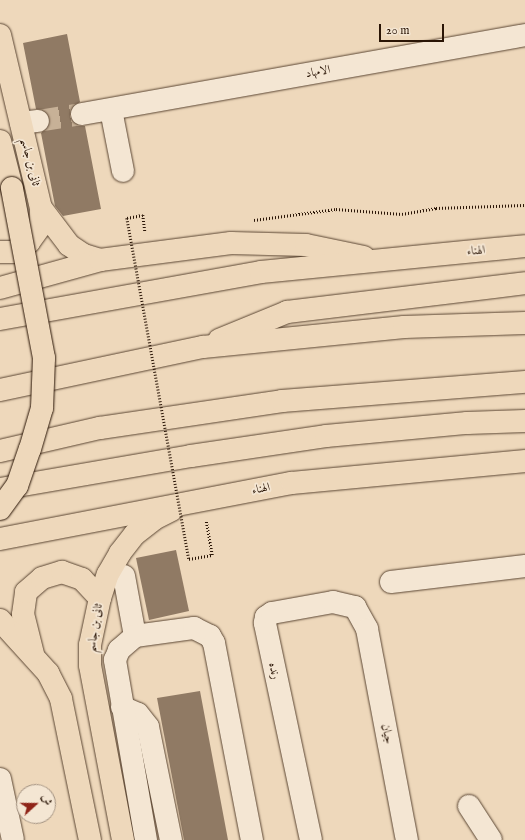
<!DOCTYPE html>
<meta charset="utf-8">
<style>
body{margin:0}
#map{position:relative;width:525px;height:840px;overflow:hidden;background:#eed8bb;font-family:"IM FELL English",Amiri,serif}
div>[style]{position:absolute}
.building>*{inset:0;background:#907a64}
.minor-tunnel>*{height:22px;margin-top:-11px;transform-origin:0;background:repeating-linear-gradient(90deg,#c7b197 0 22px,transparent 0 33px)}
.path>*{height:2.5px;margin-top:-1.25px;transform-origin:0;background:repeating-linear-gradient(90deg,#2a1506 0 1px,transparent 0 3px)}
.roads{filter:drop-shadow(0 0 1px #5b4633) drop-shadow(0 0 1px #5b4633)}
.minor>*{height:22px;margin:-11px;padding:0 11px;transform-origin:11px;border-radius:11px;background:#f4e6d3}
.major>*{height:22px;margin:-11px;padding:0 11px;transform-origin:11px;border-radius:11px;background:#eed8bb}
.highway>*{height:22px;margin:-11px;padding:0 11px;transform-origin:11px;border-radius:11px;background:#eed8bb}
.path-bridge>*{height:2.5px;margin-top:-1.25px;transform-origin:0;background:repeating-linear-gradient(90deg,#2a1506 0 1px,transparent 0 3px)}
.bridges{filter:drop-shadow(0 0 1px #2a1506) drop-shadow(0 0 1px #2a1506)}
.major-bridge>*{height:22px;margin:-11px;padding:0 11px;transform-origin:11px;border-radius:11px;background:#eed8bb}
span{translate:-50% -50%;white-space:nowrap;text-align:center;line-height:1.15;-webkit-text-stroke:3.5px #f4e6d3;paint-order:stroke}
.street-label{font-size:12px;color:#2a1506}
.north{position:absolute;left:16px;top:784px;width:40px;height:40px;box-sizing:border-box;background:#f4e6d3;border:1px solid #a39281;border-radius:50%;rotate:69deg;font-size:11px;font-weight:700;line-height:16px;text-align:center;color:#2a1506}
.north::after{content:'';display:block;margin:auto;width:14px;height:18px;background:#8f2418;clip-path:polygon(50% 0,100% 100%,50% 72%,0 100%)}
.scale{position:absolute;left:379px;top:24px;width:65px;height:18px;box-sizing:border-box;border:2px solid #2a1506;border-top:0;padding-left:5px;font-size:12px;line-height:14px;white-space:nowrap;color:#2a1506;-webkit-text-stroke:3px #f4e6d3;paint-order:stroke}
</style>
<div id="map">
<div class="building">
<i style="clip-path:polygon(67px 34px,80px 102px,70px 109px,70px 117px,77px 126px,85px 126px,101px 209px,63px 216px,55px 206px,41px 133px,49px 126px,50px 119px,43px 110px,36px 109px,23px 43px)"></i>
<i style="clip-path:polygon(176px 550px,189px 611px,149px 620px,136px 558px)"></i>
<i style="clip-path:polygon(200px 691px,228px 840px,184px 840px,157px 698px)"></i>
</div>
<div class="minor-tunnel">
<i style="left:38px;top:121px;width:45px;rotate:-9deg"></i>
</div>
<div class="path">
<i style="left:127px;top:218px;width:16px;rotate:-11deg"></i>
<i style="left:143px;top:215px;width:16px;rotate:83deg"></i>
<i style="left:254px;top:220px;width:83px;rotate:-7.6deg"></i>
<i style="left:336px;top:209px;width:66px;rotate:4.3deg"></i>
<i style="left:402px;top:214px;width:35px;rotate:-10deg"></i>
<i style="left:436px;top:208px;width:89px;rotate:-1.9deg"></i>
<i style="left:189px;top:559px;width:23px;rotate:-10deg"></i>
<i style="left:212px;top:555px;width:35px;rotate:-100deg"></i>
</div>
<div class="roads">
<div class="minor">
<i style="left:111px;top:110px;width:62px;rotate:78.9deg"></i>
<i style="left:82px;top:114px;width:450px;rotate:-10.1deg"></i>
<i style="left:21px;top:123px;width:17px;rotate:-7deg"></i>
<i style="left:124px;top:576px;width:61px;rotate:79.6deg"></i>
<i style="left:391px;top:582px;width:135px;rotate:-6.8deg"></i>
<i style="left:122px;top:707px;width:17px;rotate:24deg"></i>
<i style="left:138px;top:714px;width:16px;rotate:52deg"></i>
<i style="left:148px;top:727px;width:115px;rotate:78.5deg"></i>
<i style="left:0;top:779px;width:62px;rotate:78deg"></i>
<i style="left:469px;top:806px;width:40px;rotate:57.1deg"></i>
<i style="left:146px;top:840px;width:183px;rotate:-99.8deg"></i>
<i style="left:115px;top:660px;width:11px;rotate:-68deg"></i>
<i style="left:119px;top:650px;width:21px;rotate:-41deg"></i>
<i style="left:135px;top:636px;width:60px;rotate:-7.7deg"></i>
<i style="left:194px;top:628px;width:18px;rotate:27deg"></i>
<i style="left:210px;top:636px;width:8px;rotate:60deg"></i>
<i style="left:214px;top:643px;width:201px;rotate:79.1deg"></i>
<i style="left:311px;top:840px;width:222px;rotate:-102deg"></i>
<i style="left:265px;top:623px;width:6px;rotate:-81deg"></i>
<i style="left:266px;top:617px;width:7px;rotate:-34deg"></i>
<i style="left:272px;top:613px;width:62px;rotate:-10.2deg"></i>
<i style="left:333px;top:602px;width:23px;rotate:13deg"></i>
<i style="left:355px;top:607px;width:25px;rotate:61deg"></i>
<i style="left:367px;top:629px;width:215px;rotate:79.3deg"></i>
</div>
<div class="major">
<i style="left:0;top:35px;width:178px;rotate:76.7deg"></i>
<i style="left:41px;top:208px;width:46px;rotate:52.9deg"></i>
<i style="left:69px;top:245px;width:18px;rotate:34deg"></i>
<i style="left:84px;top:255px;width:17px;rotate:17deg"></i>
<i style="left:0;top:141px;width:49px;rotate:75.7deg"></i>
<i style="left:0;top:252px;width:13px"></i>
<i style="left:13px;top:252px;width:19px;rotate:-32deg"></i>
<i style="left:29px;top:242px;width:19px;rotate:-54deg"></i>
<i style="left:40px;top:227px;width:19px;rotate:-87deg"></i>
<i style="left:0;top:288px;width:104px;rotate:-15.6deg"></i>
<i style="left:100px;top:260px;width:132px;rotate:-7.4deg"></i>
<i style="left:231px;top:243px;width:75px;rotate:1.5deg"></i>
<i style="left:306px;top:245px;width:59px;rotate:11.7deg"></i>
<i style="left:0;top:319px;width:265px;rotate:-10.2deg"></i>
<i style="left:261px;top:272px;width:265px;rotate:-5.6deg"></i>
<i style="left:0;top:539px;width:297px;rotate:-10.9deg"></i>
<i style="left:292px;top:483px;width:234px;rotate:-5.4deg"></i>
<i style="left:0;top:620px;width:72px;rotate:47.8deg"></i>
<i style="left:48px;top:673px;width:29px;rotate:63deg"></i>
<i style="left:61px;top:699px;width:144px;rotate:78.4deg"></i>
<i style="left:33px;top:654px;width:41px;rotate:-104deg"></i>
<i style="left:23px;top:614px;width:22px;rotate:-82deg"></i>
<i style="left:26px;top:592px;width:21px;rotate:-41deg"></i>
<i style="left:42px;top:578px;width:21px;rotate:-17deg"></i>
<i style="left:62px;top:572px;width:21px;rotate:19deg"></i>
<i style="left:82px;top:579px;width:26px;rotate:47deg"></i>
<i style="left:123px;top:840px;width:178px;rotate:-100.7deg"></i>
<i style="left:90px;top:665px;width:20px;rotate:-90deg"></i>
<i style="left:90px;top:645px;width:48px;rotate:-78deg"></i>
<i style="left:100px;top:598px;width:25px;rotate:-72deg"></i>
<i style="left:108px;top:574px;width:24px;rotate:-60deg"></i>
<i style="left:120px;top:553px;width:24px;rotate:-52deg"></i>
<i style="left:135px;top:534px;width:24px;rotate:-38deg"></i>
<i style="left:154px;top:519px;width:20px;rotate:-27deg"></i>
</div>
<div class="highway">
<i style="left:219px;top:340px;width:74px;rotate:-22.4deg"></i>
<i style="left:287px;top:312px;width:240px;rotate:-6.9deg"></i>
<i style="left:0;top:390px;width:208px;rotate:-12deg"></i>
<i style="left:203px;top:347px;width:202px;rotate:-5.7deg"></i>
<i style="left:404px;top:327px;width:121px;rotate:-1.9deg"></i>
<i style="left:0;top:451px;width:103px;rotate:-13deg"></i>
<i style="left:100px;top:428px;width:184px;rotate:-8.4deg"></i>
<i style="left:282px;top:401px;width:244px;rotate:-4.5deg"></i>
<i style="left:0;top:489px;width:194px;rotate:-9.8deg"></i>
<i style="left:191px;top:456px;width:136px;rotate:-8.4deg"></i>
<i style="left:326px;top:436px;width:142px;rotate:-5.3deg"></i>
<i style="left:467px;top:423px;width:58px;rotate:-2deg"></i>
</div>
</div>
<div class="path-bridge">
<i style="left:127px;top:218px;width:347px;rotate:79.7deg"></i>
</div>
<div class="bridges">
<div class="major-bridge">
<i style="left:0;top:509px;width:29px;rotate:-54deg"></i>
<i style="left:17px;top:486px;width:39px;rotate:-71deg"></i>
<i style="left:30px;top:449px;width:43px;rotate:-73.7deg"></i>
<i style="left:42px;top:408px;width:50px;rotate:-87.7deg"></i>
<i style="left:44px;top:358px;width:173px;rotate:-100.7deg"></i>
</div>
</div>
<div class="street-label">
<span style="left:318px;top:72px;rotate:-10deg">الامهاد</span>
<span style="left:30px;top:162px;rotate:76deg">ثانى بن جاسم</span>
<span style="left:476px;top:251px;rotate:-6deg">الهناء</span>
<span style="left:261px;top:489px;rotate:-11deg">الهناء</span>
<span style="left:95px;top:628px;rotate:-81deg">ثانى بن جاسم</span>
<span style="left:274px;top:671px;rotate:78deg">رنده</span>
<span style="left:387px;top:734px;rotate:79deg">جيان</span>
</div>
<div class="north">ش</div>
<div class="scale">20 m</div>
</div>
